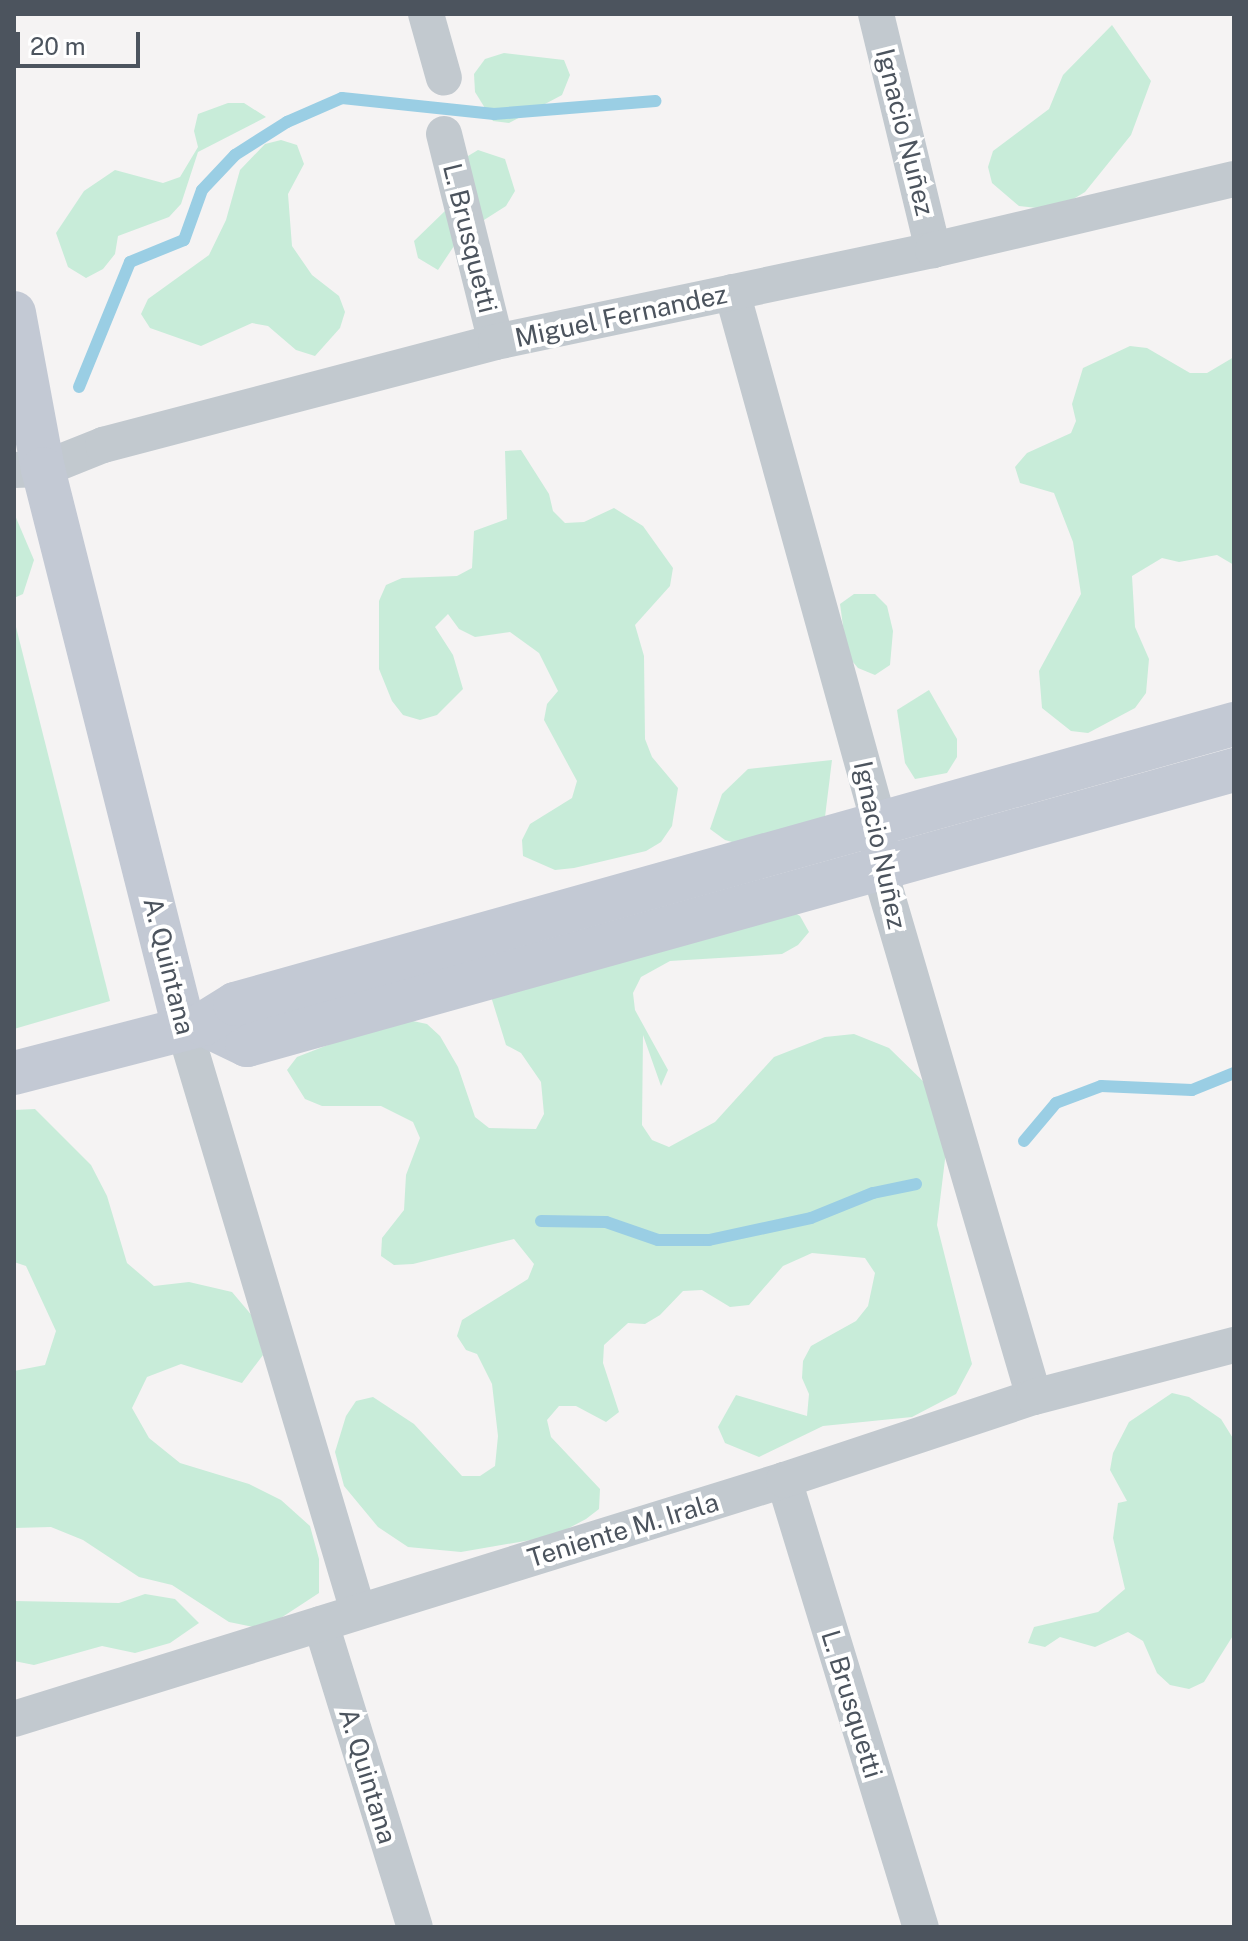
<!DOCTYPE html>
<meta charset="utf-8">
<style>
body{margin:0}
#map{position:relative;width:1248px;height:1941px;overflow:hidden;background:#f5f3f3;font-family:"Public Sans",sans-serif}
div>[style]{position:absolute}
.green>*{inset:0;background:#c8ecd9}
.stream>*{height:12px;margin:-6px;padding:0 6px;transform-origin:6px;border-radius:6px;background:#9acee4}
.street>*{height:36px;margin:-18px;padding:0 18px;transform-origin:18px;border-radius:18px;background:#c2c9cf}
.secondary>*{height:44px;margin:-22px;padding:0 22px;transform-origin:22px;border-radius:22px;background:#c3c9d4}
span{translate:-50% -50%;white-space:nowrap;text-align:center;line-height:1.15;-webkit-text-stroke:8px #fff;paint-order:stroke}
.street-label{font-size:26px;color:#4c545e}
.frame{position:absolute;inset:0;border:16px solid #4c545e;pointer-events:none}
.scale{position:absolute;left:16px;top:32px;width:124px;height:36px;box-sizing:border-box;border:4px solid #4c545e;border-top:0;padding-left:10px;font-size:24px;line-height:28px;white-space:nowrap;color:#4c545e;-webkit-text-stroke:6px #fff;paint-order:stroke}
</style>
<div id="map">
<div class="green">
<i style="clip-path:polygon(1112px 25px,1151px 81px,1131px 135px,1085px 192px,1055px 210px,1019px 206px,992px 183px,988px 167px,993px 151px,1049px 109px,1063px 75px)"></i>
<i style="clip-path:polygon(504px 53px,564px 60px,570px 75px,562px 95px,509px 123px,493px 121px,475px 92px,474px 74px,485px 59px)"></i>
<i style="clip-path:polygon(228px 103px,244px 103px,266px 117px,198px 152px,181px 204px,169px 217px,118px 236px,115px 254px,103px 269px,86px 278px,68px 267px,56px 233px,84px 191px,115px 170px,163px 183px,180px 177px,198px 147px,194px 131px,198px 114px)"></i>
<i style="clip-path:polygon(281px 140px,297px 145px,304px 164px,288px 194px,292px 246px,312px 275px,339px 296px,345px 312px,340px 328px,315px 356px,296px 350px,268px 326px,252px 323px,201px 346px,150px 328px,141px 314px,148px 299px,209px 255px,226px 220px,240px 170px,265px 144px)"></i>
<i style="clip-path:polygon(478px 150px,505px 159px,515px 191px,506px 206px,462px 234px,438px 270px,418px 258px,414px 241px,446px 210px,463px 159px)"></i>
<i style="clip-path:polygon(1130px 346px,1147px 348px,1190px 373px,1207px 373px,1234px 357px,1234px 565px,1217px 555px,1179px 562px,1162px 558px,1132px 576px,1135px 627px,1149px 659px,1146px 693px,1135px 708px,1088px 733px,1071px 731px,1042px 708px,1039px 671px,1081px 594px,1073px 542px,1054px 493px,1020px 483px,1015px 467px,1027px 453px,1071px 433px,1076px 421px,1072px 404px,1083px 368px)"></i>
<i style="clip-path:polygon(521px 450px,549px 494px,553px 511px,565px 523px,584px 522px,614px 508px,643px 526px,673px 568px,670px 586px,635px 625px,644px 656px,645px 739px,652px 757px,678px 788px,672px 826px,661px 842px,646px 851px,574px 868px,555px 870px,523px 856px,522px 840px,530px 824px,572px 798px,577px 781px,544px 720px,547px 704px,558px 691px,539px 653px,510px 632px,475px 637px,459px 629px,448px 614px,435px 627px,453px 655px,463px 689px,437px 715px,420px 720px,403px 715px,392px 701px,379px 669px,379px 601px,386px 585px,402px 578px,457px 576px,472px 568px,474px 531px,507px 519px,505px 451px)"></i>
<i style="clip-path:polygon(14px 513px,34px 560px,23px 594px,14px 598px)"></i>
<i style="clip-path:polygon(854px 594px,875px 594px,887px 606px,893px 631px,890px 665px,875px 675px,858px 668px,847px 655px,840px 604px)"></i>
<i style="clip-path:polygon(14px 619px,110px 1001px,14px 1029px)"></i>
<i style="clip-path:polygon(929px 690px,957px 739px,957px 757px,947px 773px,915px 779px,905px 763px,897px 710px)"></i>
<i style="clip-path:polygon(832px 760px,824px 825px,761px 850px,725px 840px,710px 829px,722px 794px,748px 769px)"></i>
<i style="clip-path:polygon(770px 899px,800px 916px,809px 932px,798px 945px,782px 954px,670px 961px,641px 977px,633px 993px,635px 1010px,668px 1070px,661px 1086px,643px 1035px,642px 1125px,652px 1140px,669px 1147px,715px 1122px,774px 1057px,825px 1037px,854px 1034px,889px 1048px,929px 1087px,948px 1135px,937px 1225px,972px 1364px,956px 1394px,912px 1417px,823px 1426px,759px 1457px,725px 1443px,718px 1427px,736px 1395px,807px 1416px,809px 1394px,802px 1378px,803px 1361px,811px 1346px,856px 1321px,868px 1306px,875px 1273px,865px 1258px,812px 1253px,783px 1266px,749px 1305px,730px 1307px,702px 1290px,683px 1291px,660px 1315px,645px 1324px,628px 1323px,604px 1345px,603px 1363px,619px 1412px,606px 1422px,576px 1406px,559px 1406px,547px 1420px,551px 1437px,600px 1489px,599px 1509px,586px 1519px,554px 1536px,461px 1552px,408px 1547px,378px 1527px,344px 1486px,335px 1452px,346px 1416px,356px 1401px,373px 1397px,414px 1424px,462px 1476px,480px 1476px,495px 1466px,498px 1436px,492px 1384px,477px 1354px,466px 1350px,457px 1336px,462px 1320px,528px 1279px,534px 1264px,514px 1239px,413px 1264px,394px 1265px,381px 1256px,382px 1238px,404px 1210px,406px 1175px,420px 1138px,413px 1122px,381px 1106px,322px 1106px,305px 1099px,287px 1070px,297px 1057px,369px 1029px,408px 1020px,427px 1024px,440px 1036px,458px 1067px,475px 1117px,489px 1128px,536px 1129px,544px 1114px,541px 1082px,521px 1053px,506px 1045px,489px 990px)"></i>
<i style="clip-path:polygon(35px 1109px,91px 1165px,107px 1196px,127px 1263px,154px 1286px,189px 1282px,232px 1292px,254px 1318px,263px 1355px,242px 1383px,181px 1364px,147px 1377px,132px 1408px,149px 1438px,180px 1463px,249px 1484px,281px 1500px,310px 1526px,319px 1559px,319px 1593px,264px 1629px,229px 1622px,172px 1585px,139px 1577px,83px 1540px,51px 1527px,14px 1528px,14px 1371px,45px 1365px,56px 1331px,26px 1266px,14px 1262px,14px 1110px)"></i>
<i style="clip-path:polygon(1172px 1393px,1189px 1397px,1221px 1419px,1234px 1440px,1234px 1634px,1204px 1682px,1189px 1689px,1170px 1685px,1157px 1673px,1143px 1641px,1128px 1632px,1095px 1647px,1060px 1637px,1045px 1647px,1028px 1643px,1034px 1627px,1098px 1612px,1125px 1589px,1113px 1538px,1118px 1503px,1127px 1501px,1110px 1470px,1113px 1453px,1129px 1422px)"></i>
<i style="clip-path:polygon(145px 1594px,175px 1599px,199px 1623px,170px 1643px,135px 1653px,102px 1646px,34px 1665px,14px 1661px,14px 1601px,119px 1603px)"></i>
</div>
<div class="stream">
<i style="left:79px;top:387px;width:135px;rotate:-67.8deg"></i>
<i style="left:130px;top:262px;width:58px;rotate:-22.2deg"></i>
<i style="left:184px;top:240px;width:53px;rotate:-70.2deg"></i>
<i style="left:202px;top:190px;width:48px;rotate:-46.7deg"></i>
<i style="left:235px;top:155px;width:62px;rotate:-32.4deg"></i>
<i style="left:287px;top:122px;width:60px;rotate:-23.6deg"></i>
<i style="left:342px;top:98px;width:153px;rotate:6deg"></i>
<i style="left:494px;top:114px;width:162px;rotate:-4.6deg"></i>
<i style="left:1024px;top:1141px;width:50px;rotate:-49.9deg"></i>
<i style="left:1056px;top:1103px;width:48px;rotate:-20.7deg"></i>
<i style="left:1101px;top:1086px;width:91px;rotate:2.5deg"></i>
<i style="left:1192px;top:1090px;width:45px;rotate:-22deg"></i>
<i style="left:541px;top:1221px;width:65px;rotate:0.9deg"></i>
<i style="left:606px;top:1222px;width:55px;rotate:19.1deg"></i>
<i style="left:658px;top:1240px;width:51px"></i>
<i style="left:709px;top:1240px;width:104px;rotate:-12.2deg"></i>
<i style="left:811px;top:1218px;width:67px;rotate:-22deg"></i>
<i style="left:873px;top:1193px;width:44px;rotate:-11.8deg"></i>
</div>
<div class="street">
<i style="left:426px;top:14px;width:66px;rotate:74.3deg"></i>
<i style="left:876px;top:14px;width:243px;rotate:76.4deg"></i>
<i style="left:444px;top:134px;width:214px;rotate:76deg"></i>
<i style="left:732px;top:292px;width:551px;rotate:74.53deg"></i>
<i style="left:879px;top:823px;width:45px;rotate:90deg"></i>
<i style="left:879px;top:868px;width:551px;rotate:73.67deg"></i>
<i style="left:14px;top:470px;width:29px;rotate:-2deg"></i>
<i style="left:43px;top:469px;width:65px;rotate:-21.8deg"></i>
<i style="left:103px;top:445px;width:406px;rotate:-14.7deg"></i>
<i style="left:496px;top:342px;width:447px;rotate:-11.9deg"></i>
<i style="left:933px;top:250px;width:309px;rotate:-13.3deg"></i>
<i style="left:184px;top:1028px;width:608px;rotate:73.38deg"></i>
<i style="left:784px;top:1480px;width:468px;rotate:73deg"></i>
<i style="left:321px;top:1624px;width:317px;rotate:72.8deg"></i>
<i style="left:14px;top:1719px;width:806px;rotate:-17.24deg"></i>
<i style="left:784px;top:1480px;width:263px;rotate:-18.4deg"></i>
<i style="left:1034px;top:1397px;width:207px;rotate:-14.6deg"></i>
</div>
<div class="secondary">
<i style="left:14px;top:313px;width:159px;rotate:79.5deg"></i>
<i style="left:43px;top:469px;width:577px;rotate:75.84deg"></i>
<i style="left:203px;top:1024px;width:49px;rotate:25.5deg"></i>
<i style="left:247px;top:1045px;width:1025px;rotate:-15.57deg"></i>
<i style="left:14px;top:1073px;width:195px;rotate:-14.5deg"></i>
<i style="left:203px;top:1024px;width:38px;rotate:-32deg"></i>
<i style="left:235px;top:1004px;width:1037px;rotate:-15.66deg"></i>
</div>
<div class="street-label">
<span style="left:905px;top:132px;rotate:76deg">Ignacio Nuñez</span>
<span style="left:470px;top:238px;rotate:76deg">L. Brusquetti</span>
<span style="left:621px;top:316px;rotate:-12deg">Miguel Fernandez</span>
<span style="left:880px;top:845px;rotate:78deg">Ignacio Nuñez</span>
<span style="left:169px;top:966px;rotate:76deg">A. Quintana</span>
<span style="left:623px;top:1530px;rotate:-17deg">Teniente M. Irala</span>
<span style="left:852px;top:1704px;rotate:73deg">L. Brusquetti</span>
<span style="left:368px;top:1776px;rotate:73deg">A. Quintana</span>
</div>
<div class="frame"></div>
<div class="scale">20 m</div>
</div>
